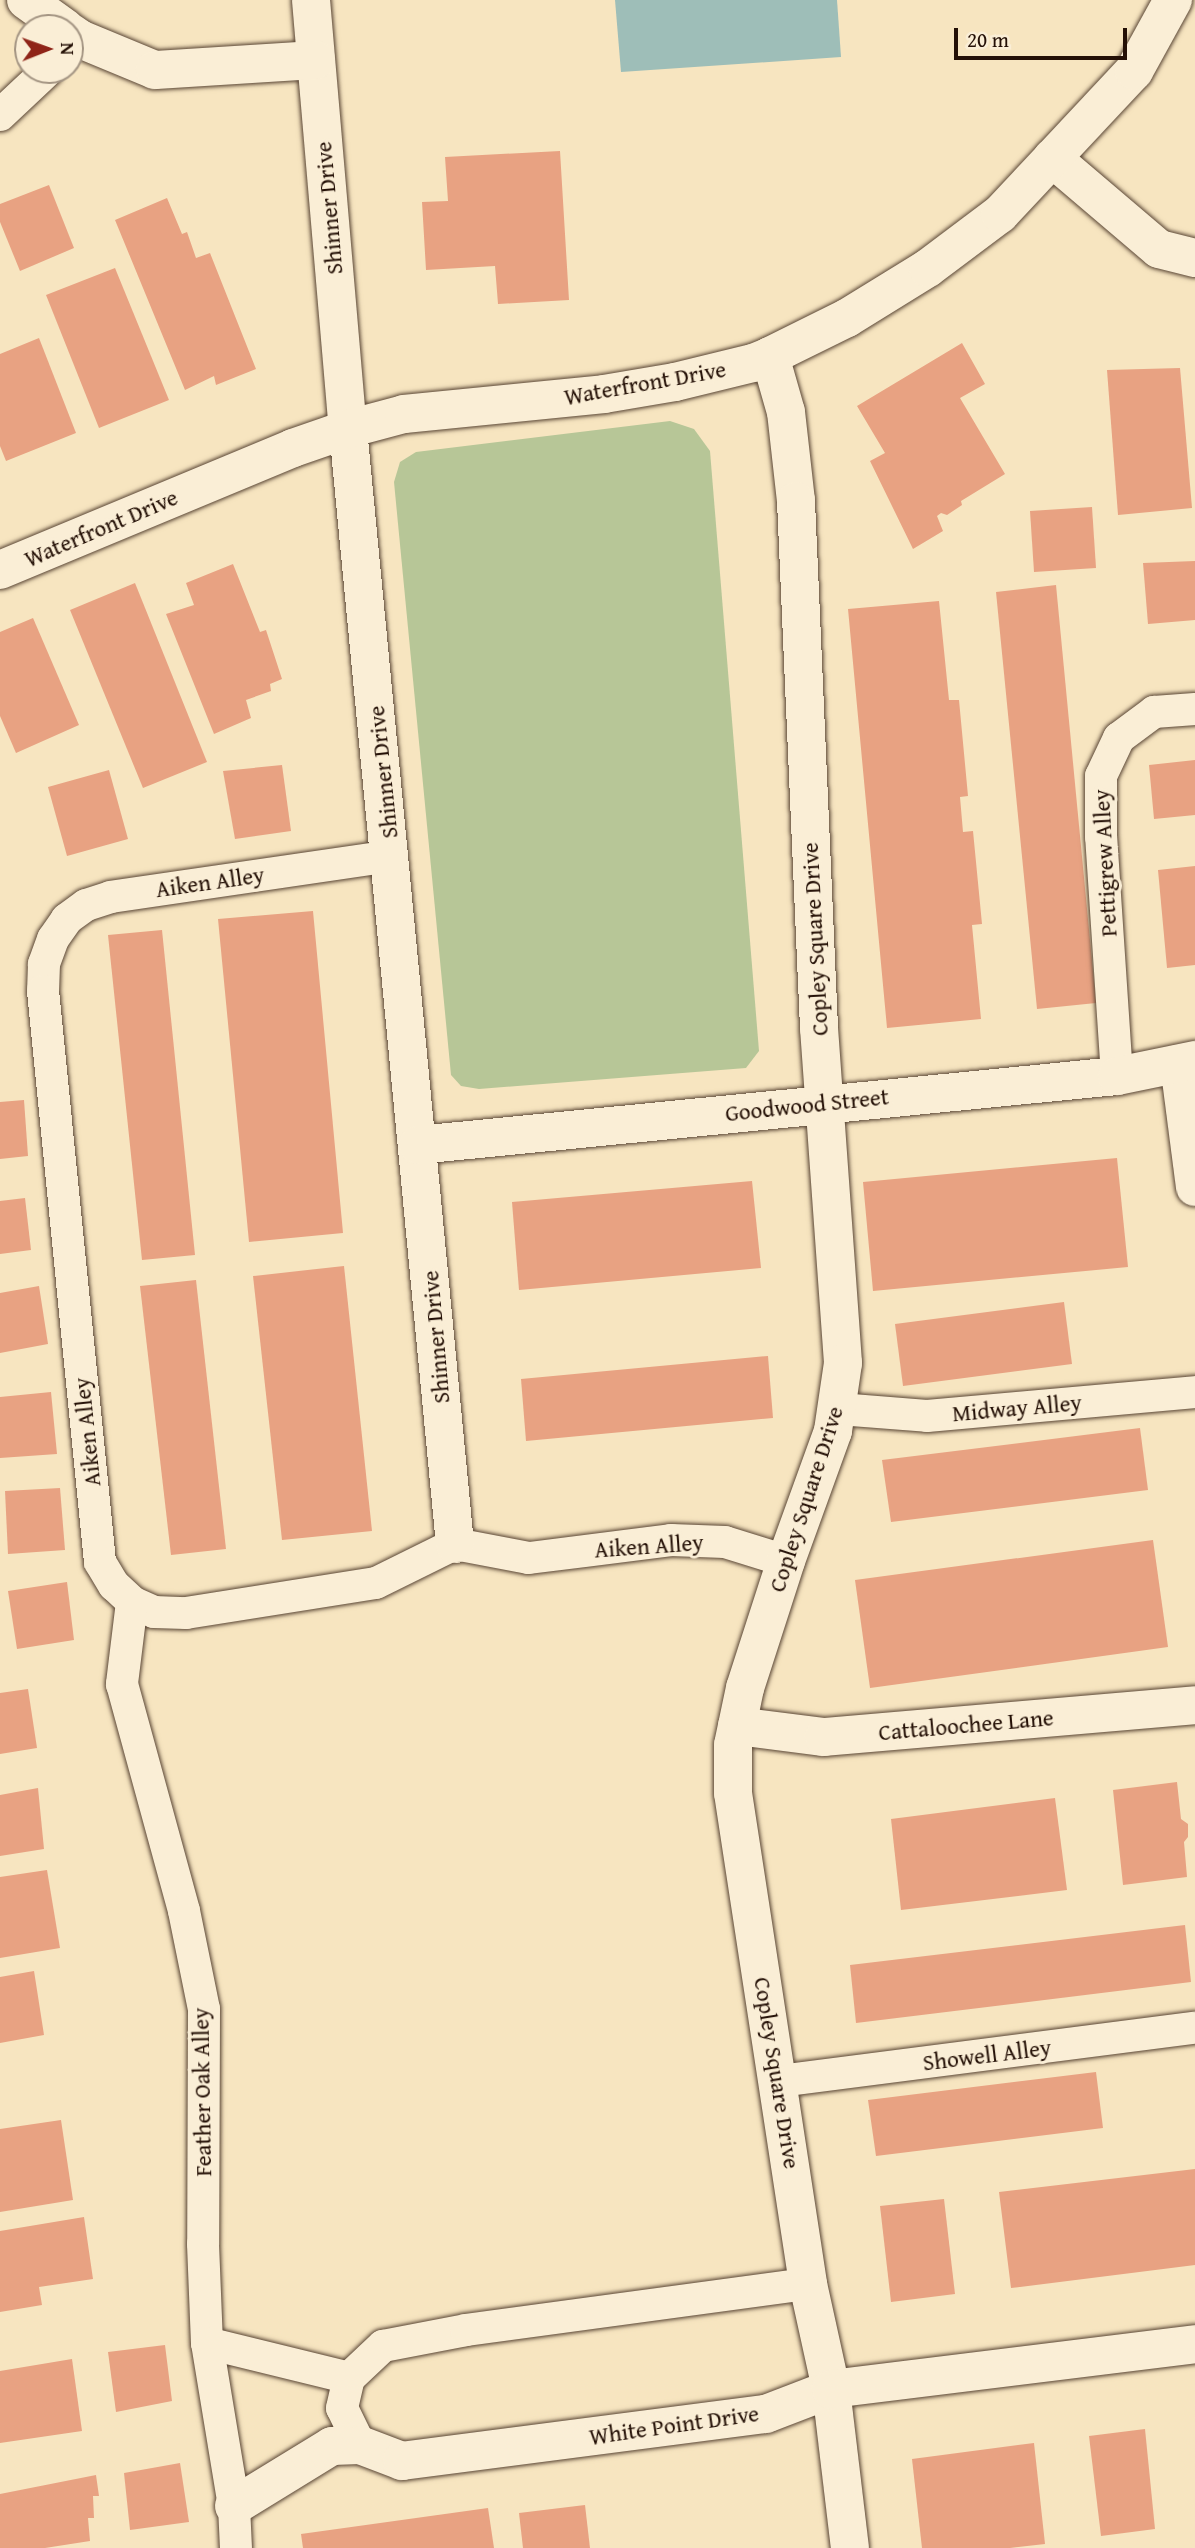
<!DOCTYPE html>
<style>
body{margin:0}
#map{position:relative;width:1195px;height:2548px;overflow:hidden;background:#f7e5c0;font-family:"Gentium Book Plus",serif}
div>[style]{position:absolute}
.green>*{inset:0;background:#b7c697}
.water>*{inset:0;background:#9ebeb8}
.building>*{inset:0;background:#e8a282}
.roads{filter:drop-shadow(0 0 2px #594534) drop-shadow(0 0 2px #594534)}
.service>*{height:32px;margin:-16px;padding:0 16px;transform-origin:16px;border-radius:16px;background:#faeed6}
.minor>*{height:38px;margin:-19px;padding:0 19px;transform-origin:19px;border-radius:19px;background:#faeed6}
span{translate:-50% -50%;white-space:nowrap;text-align:center;line-height:1.15;-webkit-text-stroke:6px #faeed6;paint-order:stroke}
.street-label{font-size:23px;color:#241006}
.north{position:absolute;left:14px;top:14px;width:70px;height:70px;box-sizing:border-box;background:#faeed6;border:2px solid #a49583;border-radius:50%;rotate:89deg;font-size:19px;font-weight:700;line-height:28px;text-align:center;color:#241006}
.north::after{content:'';display:block;margin:auto;width:24px;height:32px;background:#8f2418;clip-path:polygon(50% 0,100% 100%,50% 72%,0 100%)}
.scale{position:absolute;left:954px;top:28px;width:173px;height:32px;box-sizing:border-box;border:4px solid #241006;border-top:0;padding-left:9px;font-size:21px;line-height:24px;white-space:nowrap;color:#241006;-webkit-text-stroke:5px #faeed6;paint-order:stroke}
</style>
<div id="map">
<div class="green">
<i style="clip-path:polygon(670px 421px,694px 429px,710px 451px,759px 1051px,746px 1068px,479px 1089px,461px 1086px,451px 1075px,394px 482px,400px 462px,416px 452px)"></i>
</div>
<div class="water">
<i style="clip-path:polygon(615px 0,837px 0,841px 57px,621px 72px)"></i>
</div>
<div class="building">
<i style="clip-path:polygon(560px 151px,569px 300px,498px 304px,495px 266px,426px 270px,422px 202px,448px 201px,445px 157px)"></i>
<i style="clip-path:polygon(49px 185px,74px 248px,20px 271px,0 222px,0 204px)"></i>
<i style="clip-path:polygon(167px 198px,182px 234px,187px 232px,196px 258px,210px 253px,256px 369px,216px 385px,214px 376px,185px 390px,115px 220px)"></i>
<i style="clip-path:polygon(115px 268px,169px 400px,99px 428px,46px 295px)"></i>
<i style="clip-path:polygon(39px 338px,76px 433px,6px 461px,0 446px,0 354px)"></i>
<i style="clip-path:polygon(962px 343px,985px 384px,960px 398px,1005px 474px,961px 501px,962px 505px,947px 515px,941px 513px,937px 516px,943px 531px,913px 549px,870px 461px,885px 453px,857px 406px)"></i>
<i style="clip-path:polygon(1180px 368px,1192px 508px,1118px 515px,1107px 370px)"></i>
<i style="clip-path:polygon(1092px 507px,1096px 568px,1034px 572px,1030px 511px)"></i>
<i style="clip-path:polygon(1195px 561px,1195px 620px,1148px 624px,1143px 563px)"></i>
<i style="clip-path:polygon(233px 564px,260px 632px,266px 630px,282px 679px,270px 684px,271px 691px,246px 700px,251px 718px,214px 734px,166px 614px,194px 605px,186px 583px)"></i>
<i style="clip-path:polygon(135px 583px,207px 762px,143px 788px,70px 610px)"></i>
<i style="clip-path:polygon(1056px 585px,1096px 1003px,1037px 1009px,996px 592px)"></i>
<i style="clip-path:polygon(939px 601px,949px 700px,959px 700px,968px 796px,960px 797px,963px 832px,973px 831px,982px 924px,972px 925px,981px 1019px,887px 1028px,848px 609px)"></i>
<i style="clip-path:polygon(33px 618px,79px 725px,16px 753px,0 716px,0 632px)"></i>
<i style="clip-path:polygon(1195px 760px,1195px 815px,1154px 819px,1149px 765px)"></i>
<i style="clip-path:polygon(282px 765px,291px 831px,235px 839px,223px 771px)"></i>
<i style="clip-path:polygon(109px 770px,128px 839px,67px 856px,48px 787px)"></i>
<i style="clip-path:polygon(1195px 866px,1195px 965px,1167px 968px,1158px 870px)"></i>
<i style="clip-path:polygon(313px 911px,343px 1233px,249px 1242px,218px 919px)"></i>
<i style="clip-path:polygon(162px 930px,195px 1255px,142px 1260px,108px 935px)"></i>
<i style="clip-path:polygon(24px 1100px,28px 1156px,0 1159px,0 1102px)"></i>
<i style="clip-path:polygon(1117px 1158px,1128px 1267px,873px 1291px,863px 1182px)"></i>
<i style="clip-path:polygon(752px 1181px,761px 1268px,519px 1290px,512px 1202px)"></i>
<i style="clip-path:polygon(25px 1198px,31px 1250px,0 1254px,0 1201px)"></i>
<i style="clip-path:polygon(344px 1266px,372px 1531px,282px 1540px,253px 1276px)"></i>
<i style="clip-path:polygon(196px 1280px,226px 1549px,171px 1555px,140px 1286px)"></i>
<i style="clip-path:polygon(39px 1286px,48px 1344px,0 1353px,0 1293px)"></i>
<i style="clip-path:polygon(1064px 1302px,1072px 1364px,903px 1386px,895px 1324px)"></i>
<i style="clip-path:polygon(768px 1356px,773px 1418px,526px 1441px,521px 1379px)"></i>
<i style="clip-path:polygon(51px 1392px,57px 1454px,0 1458px,0 1397px)"></i>
<i style="clip-path:polygon(1140px 1428px,1148px 1490px,891px 1522px,882px 1460px)"></i>
<i style="clip-path:polygon(60px 1488px,65px 1550px,8px 1554px,5px 1491px)"></i>
<i style="clip-path:polygon(1153px 1540px,1168px 1647px,870px 1688px,855px 1580px)"></i>
<i style="clip-path:polygon(67px 1582px,74px 1640px,17px 1649px,8px 1591px)"></i>
<i style="clip-path:polygon(28px 1689px,37px 1748px,0 1754px,0 1693px)"></i>
<i style="clip-path:polygon(1177px 1782px,1181px 1819px,1188px 1824px,1188px 1837px,1184px 1842px,1187px 1877px,1123px 1885px,1113px 1790px)"></i>
<i style="clip-path:polygon(38px 1788px,44px 1849px,0 1856px,0 1795px)"></i>
<i style="clip-path:polygon(1055px 1798px,1067px 1890px,901px 1910px,891px 1819px)"></i>
<i style="clip-path:polygon(47px 1870px,60px 1948px,0 1958px,0 1877px)"></i>
<i style="clip-path:polygon(1185px 1925px,1191px 1982px,856px 2023px,850px 1965px)"></i>
<i style="clip-path:polygon(34px 1971px,44px 2035px,0 2043px,0 1977px)"></i>
<i style="clip-path:polygon(1096px 2072px,1103px 2128px,876px 2156px,868px 2100px)"></i>
<i style="clip-path:polygon(61px 2120px,73px 2200px,0 2212px,0 2129px)"></i>
<i style="clip-path:polygon(1195px 2169px,1195px 2265px,1011px 2288px,999px 2192px)"></i>
<i style="clip-path:polygon(944px 2199px,955px 2294px,891px 2302px,880px 2206px)"></i>
<i style="clip-path:polygon(84px 2217px,93px 2279px,39px 2287px,42px 2305px,0 2312px,0 2231px)"></i>
<i style="clip-path:polygon(165px 2345px,172px 2401px,116px 2412px,108px 2352px)"></i>
<i style="clip-path:polygon(72px 2359px,82px 2431px,0 2443px,0 2371px)"></i>
<i style="clip-path:polygon(1145px 2429px,1155px 2529px,1101px 2536px,1089px 2436px)"></i>
<i style="clip-path:polygon(1034px 2443px,1045px 2544px,1010px 2548px,922px 2548px,912px 2459px)"></i>
<i style="clip-path:polygon(180px 2463px,189px 2522px,130px 2530px,124px 2473px)"></i>
<i style="clip-path:polygon(96px 2475px,99px 2496px,93px 2496px,94px 2518px,88px 2518px,90px 2541px,45px 2548px,0 2548px,0 2494px)"></i>
<i style="clip-path:polygon(585px 2505px,590px 2548px,523px 2548px,519px 2513px)"></i>
<i style="clip-path:polygon(488px 2508px,494px 2548px,303px 2548px,301px 2534px)"></i>
</div>
<div class="roads">
<div class="service">
<i style="left:0;top:115px;width:66px;rotate:-43.2deg"></i>
<i style="left:391px;top:856px;width:283px;rotate:171.7deg"></i>
<i style="left:111px;top:897px;width:26px;rotate:162deg"></i>
<i style="left:86px;top:905px;width:24px;rotate:144deg"></i>
<i style="left:67px;top:919px;width:24px;rotate:125deg"></i>
<i style="left:53px;top:939px;width:27px;rotate:110deg"></i>
<i style="left:44px;top:964px;width:27px;rotate:92deg"></i>
<i style="left:43px;top:991px;width:574px;rotate:84.3deg"></i>
<i style="left:100px;top:1562px;width:27px;rotate:59deg"></i>
<i style="left:114px;top:1585px;width:25px;rotate:43deg"></i>
<i style="left:132px;top:1602px;width:24px;rotate:24deg"></i>
<i style="left:154px;top:1612px;width:32px;rotate:2deg"></i>
<i style="left:186px;top:1613px;width:192px;rotate:-9deg"></i>
<i style="left:376px;top:1583px;width:88px;rotate:-26.3deg"></i>
<i style="left:455px;top:1544px;width:75px;rotate:10.7deg"></i>
<i style="left:529px;top:1558px;width:143px;rotate:-7.2deg"></i>
<i style="left:671px;top:1540px;width:54px;rotate:2.1deg"></i>
<i style="left:725px;top:1542px;width:64px;rotate:17.3deg"></i>
<i style="left:1117px;top:1076px;width:240px;rotate:-93.8deg"></i>
<i style="left:1101px;top:837px;width:61px;rotate:-90deg"></i>
<i style="left:1101px;top:776px;width:42px;rotate:-64.7deg"></i>
<i style="left:1119px;top:738px;width:44px;rotate:-36.6deg"></i>
<i style="left:1154px;top:712px;width:41px;rotate:-4.2deg"></i>
<i style="left:839px;top:1409px;width:88px;rotate:4.5deg"></i>
<i style="left:927px;top:1416px;width:269px;rotate:-5.1deg"></i>
<i style="left:132px;top:1602px;width:83px;rotate:97deg"></i>
<i style="left:122px;top:1684px;width:235px;rotate:74.7deg"></i>
<i style="left:184px;top:1911px;width:100px;rotate:78.5deg"></i>
<i style="left:204px;top:2009px;width:235px;rotate:90.2deg"></i>
<i style="left:203px;top:2244px;width:99px;rotate:87.7deg"></i>
<i style="left:207px;top:2343px;width:165px;rotate:80.6deg"></i>
<i style="left:234px;top:2506px;width:42px;rotate:87.3deg"></i>
<i style="left:779px;top:2081px;width:419px;rotate:-7.3deg"></i>
<i style="left:207px;top:2343px;width:146px;rotate:13.8deg"></i>
<i style="left:360px;top:2445px;width:41px;rotate:-115.9deg"></i>
<i style="left:342px;top:2408px;width:31px;rotate:-77deg"></i>
<i style="left:349px;top:2378px;width:47px;rotate:-43.3deg"></i>
<i style="left:383px;top:2346px;width:85px;rotate:-10.9deg"></i>
<i style="left:466px;top:2330px;width:345px;rotate:-7.7deg"></i>
</div>
<div class="minor">
<i style="left:26px;top:0;width:48px;rotate:35.7deg"></i>
<i style="left:311px;top:0;width:431px;rotate:85.1deg"></i>
<i style="left:348px;top:429px;width:1120px;rotate:84.52deg"></i>
<i style="left:70px;top:32px;width:12px;rotate:35deg"></i>
<i style="left:80px;top:39px;width:81px;rotate:22.5deg"></i>
<i style="left:155px;top:70px;width:161px;rotate:-3.6deg"></i>
<i style="left:1052px;top:158px;width:140px;rotate:40.4deg"></i>
<i style="left:1159px;top:249px;width:37px;rotate:14deg"></i>
<i style="left:770px;top:356px;width:58px;rotate:74.1deg"></i>
<i style="left:786px;top:412px;width:90px;rotate:83.6deg"></i>
<i style="left:796px;top:501px;width:528px;rotate:87.5deg"></i>
<i style="left:819px;top:1028px;width:336px;rotate:85.9deg"></i>
<i style="left:843px;top:1363px;width:69px;rotate:98.4deg"></i>
<i style="left:833px;top:1431px;width:138px;rotate:109.9deg"></i>
<i style="left:786px;top:1561px;width:133px;rotate:107.9deg"></i>
<i style="left:745px;top:1688px;width:58px;rotate:101.9deg"></i>
<i style="left:733px;top:1745px;width:48px;rotate:90deg"></i>
<i style="left:733px;top:1793px;width:497px;rotate:81.3deg"></i>
<i style="left:808px;top:2284px;width:107px;rotate:77.6deg"></i>
<i style="left:831px;top:2389px;width:160px;rotate:83.2deg"></i>
<i style="left:0;top:570px;width:317px;rotate:-22.6deg"></i>
<i style="left:293px;top:448px;width:58px;rotate:-19.1deg"></i>
<i style="left:348px;top:429px;width:58px;rotate:-15deg"></i>
<i style="left:404px;top:414px;width:201px;rotate:-5.7deg"></i>
<i style="left:604px;top:394px;width:72px;rotate:-9.6deg"></i>
<i style="left:675px;top:382px;width:80px;rotate:-13.7deg"></i>
<i style="left:753px;top:363px;width:18px;rotate:-22deg"></i>
<i style="left:770px;top:356px;width:86px;rotate:-26.3deg"></i>
<i style="left:847px;top:318px;width:95px;rotate:-31.7deg"></i>
<i style="left:928px;top:268px;width:90px;rotate:-36.9deg"></i>
<i style="left:1000px;top:214px;width:196px;rotate:-46.9deg"></i>
<i style="left:1134px;top:71px;width:81px;rotate:-61.2deg"></i>
<i style="left:1179px;top:1064px;width:124px;rotate:82.6deg"></i>
<i style="left:418px;top:1145px;width:702px;rotate:-5.64deg"></i>
<i style="left:1117px;top:1076px;width:80px;rotate:-11.6deg"></i>
<i style="left:737px;top:1726px;width:88px;rotate:7.2deg"></i>
<i style="left:824px;top:1737px;width:372px;rotate:-4.9deg"></i>
<i style="left:234px;top:2506px;width:115px;rotate:-31.5deg"></i>
<i style="left:332px;top:2446px;width:28px;rotate:-2deg"></i>
<i style="left:360px;top:2445px;width:45px;rotate:20.9deg"></i>
<i style="left:402px;top:2461px;width:367px;rotate:-7.4deg"></i>
<i style="left:766px;top:2414px;width:70px;rotate:-21deg"></i>
<i style="left:831px;top:2389px;width:367px;rotate:-7deg"></i>
</div>
</div>
<div class="street-label">
<span style="left:329px;top:208px;rotate:-95deg">Shinner Drive</span>
<span style="left:645px;top:383px;rotate:-10deg">Waterfront Drive</span>
<span style="left:101px;top:528px;rotate:-23deg">Waterfront Drive</span>
<span style="left:383px;top:772px;rotate:-96deg">Shinner Drive</span>
<span style="left:1105px;top:863px;rotate:-93deg">Pettigrew Alley</span>
<span style="left:210px;top:882px;rotate:-8deg">Aiken Alley</span>
<span style="left:815px;top:939px;rotate:-93deg">Copley Square Drive</span>
<span style="left:807px;top:1105px;rotate:-6deg">Goodwood Street</span>
<span style="left:436px;top:1337px;rotate:-95deg">Shinner Drive</span>
<span style="left:1017px;top:1408px;rotate:-5deg">Midway Alley</span>
<span style="left:87px;top:1432px;rotate:-96deg">Aiken Alley</span>
<span style="left:806px;top:1499px;rotate:-72deg">Copley Square Drive</span>
<span style="left:649px;top:1546px;rotate:-4deg">Aiken Alley</span>
<span style="left:966px;top:1725px;rotate:-5deg">Cattaloochee Lane</span>
<span style="left:987px;top:2055px;rotate:-7deg">Showell Alley</span>
<span style="left:777px;top:2073px;rotate:81deg">Copley Square Drive</span>
<span style="left:202px;top:2092px;rotate:-91deg">Feather Oak Alley</span>
<span style="left:674px;top:2425px;rotate:-8deg">White Point Drive</span>
</div>
<div class="north">N</div>
<div class="scale">20 m</div>
</div>
